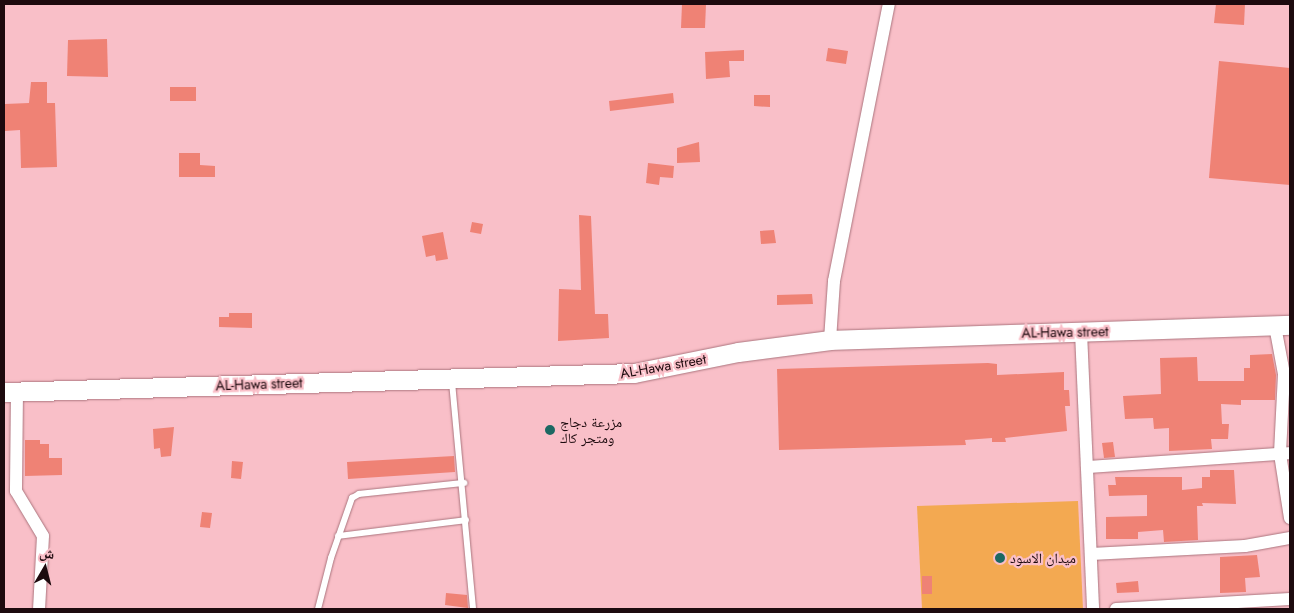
<!DOCTYPE html>
<meta charset="utf-8">
<style>
body{margin:0}
#map{position:relative;width:1294px;height:613px;overflow:hidden;background:#f9bfc8;font-family:Jost,"Noto Naskh Arabic",sans-serif}
div>[style]{position:absolute}
.green>*{inset:0;background:#f3a951}
.building>*{inset:0;background:#ef8275}
.roads{filter:drop-shadow(0 0 1px #ab757e) drop-shadow(0 0 1px #ab757e)}
.lane>*{height:6px;margin:-3px;padding:0 3px;transform-origin:3px;border-radius:3px;background:#fff}
.street>*{height:12px;margin:-6px;padding:0 6px;transform-origin:6px;border-radius:6px;background:#fff}
.secondary>*{height:19px;margin:-9.5px;padding:0 9.5px;transform-origin:9.5px;border-radius:9.5px;background:#fff}
.dots>*{width:14px;height:14px;translate:-50% -50%;box-sizing:border-box;border:2px solid #f9bfc8;border-radius:50%}
span{translate:-50% -50%;white-space:nowrap;text-align:center;line-height:1.15;-webkit-text-stroke:4.5px #f9bfc8;paint-order:stroke}
.street-label{font-size:14px;color:#1d0a0e}
.poi-label{font-size:14px;color:#1d0a0e}
.left{translate:0 -50%;text-align:left}
.frame{position:absolute;inset:0;border:5px solid #1d0a0e;pointer-events:none}
.north{position:absolute;left:20px;top:543px;width:50px;height:50px;-webkit-text-stroke:4px #f9bfc8;paint-order:stroke;rotate:8deg;font-size:14px;font-weight:700;line-height:20px;text-align:center;color:#1d0a0e}
.north::after{content:'';display:block;margin:auto;width:18px;height:22px;background:#1d0a0e;clip-path:polygon(50% 0,100% 100%,50% 72%,0 100%)}
</style>
<div id="map">
<div class="green">
<i style="clip-path:polygon(1078px 501px,1083px 609px,922px 609px,917px 506px)"></i>
</div>
<div class="building">
<i style="clip-path:polygon(682px 4px,706px 4px,705px 28px,681px 28px)"></i>
<i style="clip-path:polygon(1216px 4px,1245px 4px,1244px 25px,1214px 23px)"></i>
<i style="clip-path:polygon(107px 39px,108px 77px,67px 76px,68px 40px)"></i>
<i style="clip-path:polygon(828px 48px,848px 51px,846px 64px,826px 61px)"></i>
<i style="clip-path:polygon(744px 50px,744px 61px,729px 61px,730px 77px,706px 79px,705px 52px)"></i>
<i style="clip-path:polygon(1219px 61px,1290px 68px,1290px 185px,1209px 178px)"></i>
<i style="clip-path:polygon(31px 82px,47px 82px,47px 103px,55px 103px,57px 167px,21px 168px,20px 130px,5px 131px,5px 104px,29px 103px)"></i>
<i style="clip-path:polygon(170px 87px,196px 87px,196px 101px,170px 101px)"></i>
<i style="clip-path:polygon(673px 93px,674px 103px,610px 111px,609px 101px)"></i>
<i style="clip-path:polygon(754px 95px,770px 95px,770px 107px,754px 106px)"></i>
<i style="clip-path:polygon(699px 142px,700px 162px,677px 163px,677px 148px)"></i>
<i style="clip-path:polygon(179px 153px,200px 153px,200px 165px,215px 166px,215px 177px,179px 177px)"></i>
<i style="clip-path:polygon(648px 163px,674px 166px,673px 178px,660px 177px,659px 185px,646px 183px)"></i>
<i style="clip-path:polygon(579px 215px,591px 216px,595px 314px,608px 314px,609px 338px,558px 341px,559px 289px,581px 290px)"></i>
<i style="clip-path:polygon(472px 222px,483px 224px,481px 234px,470px 232px)"></i>
<i style="clip-path:polygon(774px 230px,776px 243px,761px 244px,760px 231px)"></i>
<i style="clip-path:polygon(443px 232px,448px 259px,436px 261px,435px 255px,426px 257px,422px 236px)"></i>
<i style="clip-path:polygon(812px 294px,813px 304px,777px 305px,777px 295px)"></i>
<i style="clip-path:polygon(229px 313px,252px 313px,252px 328px,219px 327px,219px 317px,229px 317px)"></i>
<i style="clip-path:polygon(1272px 354px,1276px 375px,1275px 400px,1241px 400px,1241px 405px,1221px 404px,1222px 424px,1229px 424px,1228px 439px,1211px 439px,1212px 449px,1169px 451px,1169px 428px,1154px 429px,1153px 418px,1125px 419px,1123px 396px,1161px 394px,1160px 358px,1197px 357px,1198px 381px,1244px 381px,1244px 368px,1250px 368px,1250px 355px)"></i>
<i style="clip-path:polygon(988px 363px,997px 364px,997px 375px,1064px 372px,1064px 390px,1069px 390px,1070px 406px,1065px 406px,1067px 431px,1005px 438px,1006px 442px,992px 442px,992px 438px,965px 440px,966px 445px,779px 450px,777px 369px)"></i>
<i style="clip-path:polygon(174px 427px,171px 456px,161px 457px,160px 448px,154px 449px,153px 429px)"></i>
<i style="clip-path:polygon(25px 440px,40px 440px,40px 444px,49px 444px,49px 458px,62px 458px,62px 475px,25px 476px)"></i>
<i style="clip-path:polygon(1113px 442px,1115px 457px,1104px 458px,1102px 443px)"></i>
<i style="clip-path:polygon(454px 456px,455px 472px,348px 479px,347px 462px)"></i>
<i style="clip-path:polygon(232px 461px,243px 462px,241px 479px,231px 478px)"></i>
<i style="clip-path:polygon(1210px 470px,1234px 470px,1236px 504px,1202px 503px,1203px 506px,1197px 506px,1198px 540px,1164px 542px,1163px 530px,1138px 532px,1138px 539px,1106px 539px,1106px 517px,1147px 516px,1147px 495px,1109px 496px,1108px 485px,1116px 485px,1115px 477px,1182px 477px,1182px 490px,1202px 488px,1202px 477px,1210px 477px)"></i>
<i style="clip-path:polygon(202px 512px,212px 513px,210px 528px,200px 527px)"></i>
<i style="clip-path:polygon(1257px 555px,1260px 577px,1245px 578px,1246px 592px,1220px 593px,1220px 557px)"></i>
<i style="clip-path:polygon(922px 576px,932px 576px,932px 594px,922px 594px)"></i>
<i style="clip-path:polygon(1138px 581px,1139px 592px,1117px 593px,1116px 583px)"></i>
<i style="clip-path:polygon(446px 593px,467px 595px,468px 608px,445px 605px)"></i>
</div>
<div class="roads">
<div class="lane">
<i style="left:452px;top:382px;width:228px;rotate:84.7deg"></i>
<i style="left:338px;top:536px;width:129px;rotate:-7.1deg"></i>
<i style="left:318px;top:609px;width:53px;rotate:-75.7deg"></i>
<i style="left:331px;top:558px;width:64px;rotate:-70.7deg"></i>
<i style="left:352px;top:498px;width:8px;rotate:-30deg"></i>
<i style="left:359px;top:494px;width:106px;rotate:-6deg"></i>
</div>
<div class="street">
<i style="left:1275px;top:326px;width:49px;rotate:79.4deg"></i>
<i style="left:1284px;top:374px;width:80px;rotate:92.9deg"></i>
<i style="left:1280px;top:454px;width:65px;rotate:81.1deg"></i>
<i style="left:1081px;top:332px;width:277px;rotate:87.5deg"></i>
<i style="left:830px;top:340px;width:59px;rotate:-86.1deg"></i>
<i style="left:834px;top:281px;width:282px;rotate:-78.8deg"></i>
<i style="left:17px;top:391px;width:100px;rotate:90.6deg"></i>
<i style="left:16px;top:491px;width:52px;rotate:59deg"></i>
<i style="left:43px;top:536px;width:73px;rotate:93.1deg"></i>
<i style="left:1087px;top:467px;width:203px;rotate:-3.9deg"></i>
<i style="left:1091px;top:554px;width:154px;rotate:-3deg"></i>
<i style="left:1245px;top:546px;width:46px;rotate:-10.1deg"></i>
<i style="left:1116px;top:609px;width:174px;rotate:-3.3deg"></i>
</div>
<div class="secondary">
<i style="left:4px;top:392px;width:630px;rotate:-1.73deg"></i>
<i style="left:634px;top:373px;width:106px;rotate:-11.4deg"></i>
<i style="left:738px;top:352px;width:93px;rotate:-7.4deg"></i>
<i style="left:830px;top:340px;width:460px;rotate:-1.9deg"></i>
</div>
</div>
<div class="dots">
<i style="left:550px;top:430px;background:#1c6862"></i>
<i style="left:1000px;top:558px;background:#1c6862"></i>
</div>
<div class="street-label">
<span style="left:1065px;top:332px;rotate:-1deg">AL-Hawa street</span>
<span style="left:663px;top:366px;rotate:-10deg">AL-Hawa street</span>
<span style="left:259px;top:384px;rotate:-2deg">AL-Hawa street</span>
</div>
<div class="poi-label">
<span class="left" style="left:560px;top:430px">مزرعة دجاج<br>ومتجر كاك</span>
<span class="left" style="left:1010px;top:558px">ميدان الاسود</span>
</div>
<div class="frame"></div>
<div class="north">ش</div>
</div>
